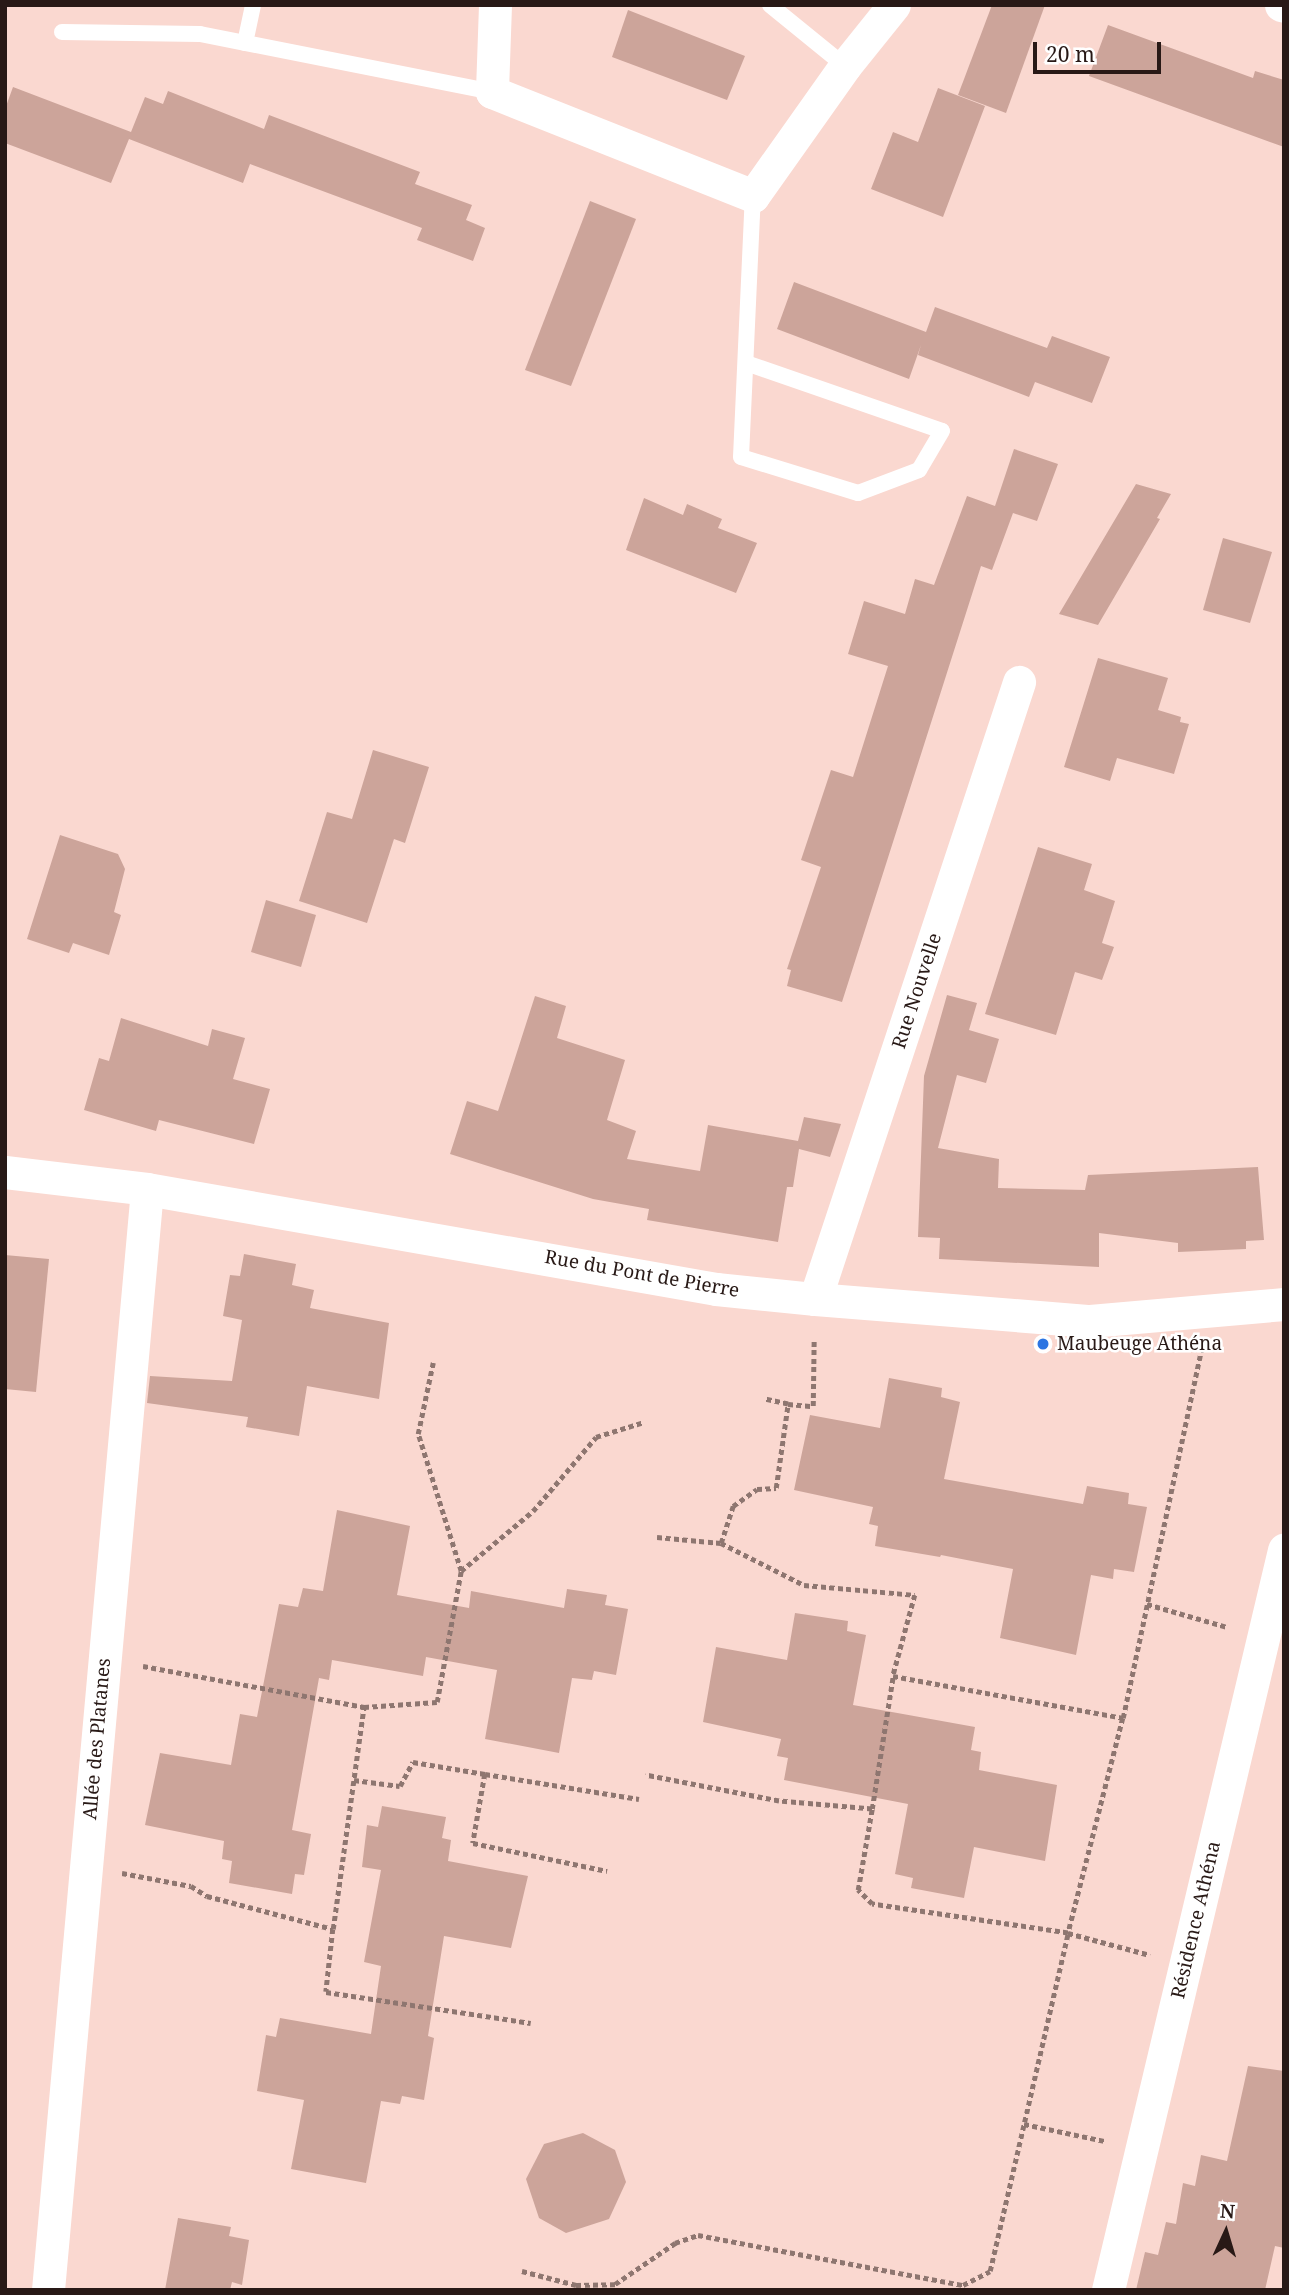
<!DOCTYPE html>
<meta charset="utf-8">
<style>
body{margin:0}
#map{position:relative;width:1289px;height:2295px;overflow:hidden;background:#fad8d0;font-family:"Noto Serif",serif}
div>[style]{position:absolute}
.building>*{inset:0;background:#cca49a}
.path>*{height:4.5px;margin-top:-2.25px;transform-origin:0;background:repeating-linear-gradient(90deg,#8e7670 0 5px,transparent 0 8.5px)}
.service>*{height:16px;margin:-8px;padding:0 8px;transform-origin:8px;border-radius:8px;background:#fff}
.minor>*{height:33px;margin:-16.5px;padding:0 16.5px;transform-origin:16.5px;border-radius:16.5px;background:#fff}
.dots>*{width:19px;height:19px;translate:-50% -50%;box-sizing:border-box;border:4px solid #fff;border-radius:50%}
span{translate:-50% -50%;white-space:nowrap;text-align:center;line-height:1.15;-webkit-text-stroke:5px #fff;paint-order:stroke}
.street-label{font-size:19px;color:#281916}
.poi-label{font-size:19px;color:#281916}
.left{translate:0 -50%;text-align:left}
.frame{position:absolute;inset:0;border:7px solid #281916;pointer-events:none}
.north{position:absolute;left:1191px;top:2197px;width:70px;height:70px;-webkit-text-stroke:5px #fff;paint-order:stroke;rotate:4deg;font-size:19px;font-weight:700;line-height:28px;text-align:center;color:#281916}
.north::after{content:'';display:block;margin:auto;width:24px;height:32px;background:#281916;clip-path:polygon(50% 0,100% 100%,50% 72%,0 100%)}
.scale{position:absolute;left:1033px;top:42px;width:128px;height:32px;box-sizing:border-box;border:4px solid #281916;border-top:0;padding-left:9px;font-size:21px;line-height:24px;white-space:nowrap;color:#281916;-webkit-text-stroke:5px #fff;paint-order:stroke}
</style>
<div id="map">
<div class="building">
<i style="clip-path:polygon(992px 5px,1045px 5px,1006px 113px,958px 95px)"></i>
<i style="clip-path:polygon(628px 10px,745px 56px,727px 100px,612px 57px)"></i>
<i style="clip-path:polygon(1108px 25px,1253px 78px,1255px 71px,1284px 80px,1284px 147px,1089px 76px)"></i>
<i style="clip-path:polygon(13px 87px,131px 132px,145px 97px,163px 104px,168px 91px,264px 129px,269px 115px,420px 172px,415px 184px,472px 205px,466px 220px,485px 228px,473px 261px,417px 240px,422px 228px,250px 164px,243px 183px,129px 139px,111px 183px,5px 143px,5px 109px)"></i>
<i style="clip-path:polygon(938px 88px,985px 106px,943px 217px,871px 189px,893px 132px,918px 142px)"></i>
<i style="clip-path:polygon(590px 201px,636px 219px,571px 386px,525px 370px)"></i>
<i style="clip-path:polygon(794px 282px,926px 332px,935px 307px,1047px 348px,1052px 336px,1110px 357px,1092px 403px,1035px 382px,1029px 397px,918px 355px,921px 345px,909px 379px,777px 329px)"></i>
<i style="clip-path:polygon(1014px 449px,1058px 464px,1037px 521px,1013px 513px,992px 570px,981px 566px,842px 1002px,787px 986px,791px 970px,787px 969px,821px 867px,801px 860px,831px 770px,853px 777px,888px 666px,848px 654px,864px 601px,905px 614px,915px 579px,934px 585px,967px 496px,995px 506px)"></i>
<i style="clip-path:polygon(1136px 484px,1171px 494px,1157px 518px,1160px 519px,1098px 625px,1059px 614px)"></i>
<i style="clip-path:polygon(644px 498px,683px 515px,687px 504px,722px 519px,718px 528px,757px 543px,736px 593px,626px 550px)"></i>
<i style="clip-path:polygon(1223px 538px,1272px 552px,1250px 623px,1203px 610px)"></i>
<i style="clip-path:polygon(1098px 658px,1168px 678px,1158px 710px,1181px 717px,1180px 722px,1189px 724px,1174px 774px,1117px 758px,1110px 781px,1064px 767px)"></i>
<i style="clip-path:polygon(373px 750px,429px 767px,405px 843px,394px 839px,367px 923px,299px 901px,327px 812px,352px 819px)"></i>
<i style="clip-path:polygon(60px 835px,118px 854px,125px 869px,114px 912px,121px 915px,109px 955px,73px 943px,69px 953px,27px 939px)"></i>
<i style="clip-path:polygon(1038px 847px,1092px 864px,1084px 890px,1115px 901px,1102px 943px,1114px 947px,1102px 980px,1075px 972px,1056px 1035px,985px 1014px)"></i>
<i style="clip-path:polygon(266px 900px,316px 915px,301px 967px,251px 952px)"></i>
<i style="clip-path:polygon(947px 995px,977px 1003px,969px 1030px,999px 1039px,986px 1083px,957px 1075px,938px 1148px,999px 1159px,998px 1188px,1085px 1190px,1088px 1175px,1258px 1167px,1264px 1240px,1246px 1241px,1246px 1249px,1178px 1252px,1178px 1243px,1099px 1233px,1099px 1267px,939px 1259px,940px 1238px,918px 1237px,924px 1076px)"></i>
<i style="clip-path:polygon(535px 996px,566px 1006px,557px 1038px,625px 1060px,607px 1120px,636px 1131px,627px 1159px,700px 1171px,708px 1125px,798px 1141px,804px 1117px,841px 1124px,830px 1157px,799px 1149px,793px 1187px,787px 1187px,778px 1242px,647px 1220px,649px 1209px,593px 1199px,450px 1154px,467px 1101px,498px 1111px)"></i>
<i style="clip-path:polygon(121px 1018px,208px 1046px,212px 1029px,245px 1038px,233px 1079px,270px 1089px,254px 1144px,159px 1120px,156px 1131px,84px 1110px,99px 1058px,109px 1061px)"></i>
<i style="clip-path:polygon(244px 1254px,296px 1264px,292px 1285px,314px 1290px,310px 1308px,389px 1323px,379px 1399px,307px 1386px,299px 1436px,246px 1427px,248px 1417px,147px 1403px,150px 1376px,232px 1381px,242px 1320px,223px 1316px,230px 1275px,240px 1276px)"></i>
<i style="clip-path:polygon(5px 1255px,49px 1259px,36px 1392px,5px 1389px)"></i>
<i style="clip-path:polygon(889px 1378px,942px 1388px,941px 1397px,960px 1402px,944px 1479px,1083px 1504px,1087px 1486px,1129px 1493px,1128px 1504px,1147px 1507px,1134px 1572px,1114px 1569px,1113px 1579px,1091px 1575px,1076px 1655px,1000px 1638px,1013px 1569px,941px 1555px,940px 1557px,875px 1546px,878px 1526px,869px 1524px,873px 1507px,794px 1490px,810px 1415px,880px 1428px)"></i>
<i style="clip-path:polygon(337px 1510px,410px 1526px,397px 1595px,469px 1608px,471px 1591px,564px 1608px,567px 1589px,607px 1595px,605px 1605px,628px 1609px,616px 1675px,594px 1671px,592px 1680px,572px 1678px,559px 1753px,485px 1739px,497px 1670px,426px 1657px,423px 1676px,332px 1660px,329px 1680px,319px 1678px,292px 1830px,311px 1834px,304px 1875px,295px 1874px,292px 1894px,229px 1883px,232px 1861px,222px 1859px,224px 1841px,145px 1825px,160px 1753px,231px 1765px,240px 1714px,257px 1717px,279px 1604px,298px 1607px,303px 1588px,323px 1591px)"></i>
<i style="clip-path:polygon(795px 1613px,848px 1621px,847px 1631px,866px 1635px,853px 1705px,975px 1727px,971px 1750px,981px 1752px,979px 1770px,1057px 1785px,1045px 1861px,974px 1847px,964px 1898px,911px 1888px,913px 1878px,895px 1874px,908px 1804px,784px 1780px,788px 1758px,777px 1756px,781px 1739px,703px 1722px,716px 1647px,787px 1660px)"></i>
<i style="clip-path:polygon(382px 1806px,446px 1817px,442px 1838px,451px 1840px,448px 1861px,528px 1876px,511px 1948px,444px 1936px,428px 2036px,434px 2038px,424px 2100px,402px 2096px,400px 2104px,381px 2101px,366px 2183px,291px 2169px,304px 2100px,257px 2091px,266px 2035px,276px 2037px,280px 2018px,371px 2034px,381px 1966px,364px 1962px,381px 1870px,362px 1867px,367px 1825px,378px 1827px)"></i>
<i style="clip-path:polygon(1248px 2066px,1284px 2071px,1284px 2248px,1275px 2246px,1265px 2290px,1136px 2290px,1145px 2252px,1158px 2255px,1166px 2222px,1176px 2224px,1183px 2183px,1195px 2186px,1201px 2155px,1227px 2161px)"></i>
<i style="clip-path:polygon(583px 2133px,615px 2150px,626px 2182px,609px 2219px,566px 2233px,539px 2218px,526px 2179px,544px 2144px)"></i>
<i style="clip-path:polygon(178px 2218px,231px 2227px,229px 2236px,249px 2240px,242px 2285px,232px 2282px,230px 2290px,165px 2290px)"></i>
</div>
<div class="path">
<i style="left:788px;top:1404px;width:25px;rotate:5deg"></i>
<i style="left:813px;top:1406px;width:68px;rotate:-89.2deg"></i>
<i style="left:657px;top:1537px;width:64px;rotate:5.4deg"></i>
<i style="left:721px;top:1543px;width:93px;rotate:26.8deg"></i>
<i style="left:804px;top:1585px;width:111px;rotate:5.1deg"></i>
<i style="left:915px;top:1595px;width:84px;rotate:105.2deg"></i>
<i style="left:721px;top:1543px;width:39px;rotate:-72deg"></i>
<i style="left:733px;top:1506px;width:29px;rotate:-35deg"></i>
<i style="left:757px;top:1489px;width:19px;rotate:-3deg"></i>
<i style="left:776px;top:1488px;width:85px;rotate:-81.9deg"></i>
<i style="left:788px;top:1404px;width:25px;rotate:-168deg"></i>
<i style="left:461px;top:1571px;width:94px;rotate:-39.8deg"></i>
<i style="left:533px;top:1511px;width:97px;rotate:-49.6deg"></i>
<i style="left:596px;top:1437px;width:50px;rotate:-17.4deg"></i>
<i style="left:1147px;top:1604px;width:83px;rotate:16deg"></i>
<i style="left:143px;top:1666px;width:225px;rotate:10.5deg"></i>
<i style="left:364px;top:1707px;width:73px;rotate:-3.9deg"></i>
<i style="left:437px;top:1702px;width:133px;rotate:-79.6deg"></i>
<i style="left:461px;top:1571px;width:144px;rotate:-107.4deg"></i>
<i style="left:418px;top:1434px;width:73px;rotate:-78.1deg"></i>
<i style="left:1123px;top:1718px;width:375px;rotate:-78deg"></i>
<i style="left:485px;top:1774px;width:156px;rotate:9.2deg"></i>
<i style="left:354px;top:1780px;width:46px;rotate:7.4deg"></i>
<i style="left:400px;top:1786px;width:27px;rotate:-62deg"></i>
<i style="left:413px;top:1762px;width:73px;rotate:9.5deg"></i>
<i style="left:485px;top:1774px;width:70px;rotate:99.9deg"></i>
<i style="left:473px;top:1843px;width:137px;rotate:11.8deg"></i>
<i style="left:872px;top:1809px;width:135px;rotate:-81deg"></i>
<i style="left:893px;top:1676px;width:234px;rotate:10.3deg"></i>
<i style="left:1123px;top:1718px;width:222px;rotate:104.3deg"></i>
<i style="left:1068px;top:1933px;width:85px;rotate:15deg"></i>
<i style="left:122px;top:1873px;width:70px;rotate:10.7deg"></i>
<i style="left:191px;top:1886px;width:19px;rotate:32deg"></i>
<i style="left:207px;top:1896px;width:130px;rotate:14.7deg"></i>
<i style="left:333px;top:1929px;width:224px;rotate:-82.1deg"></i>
<i style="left:333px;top:1929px;width:63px;rotate:96.3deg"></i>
<i style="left:326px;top:1992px;width:207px;rotate:8.6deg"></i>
<i style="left:1024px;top:2124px;width:83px;rotate:11.9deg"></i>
<i style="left:522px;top:2271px;width:56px;rotate:14.5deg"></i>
<i style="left:576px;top:2285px;width:39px;rotate:-1deg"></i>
<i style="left:615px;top:2284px;width:73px;rotate:-34.3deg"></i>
<i style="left:675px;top:2243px;width:24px;rotate:-19deg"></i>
<i style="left:698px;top:2235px;width:270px;rotate:10.7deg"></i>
<i style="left:963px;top:2285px;width:30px;rotate:-27deg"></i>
<i style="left:990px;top:2271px;width:347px;rotate:-77deg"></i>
<i style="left:1068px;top:1933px;width:198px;rotate:-171.6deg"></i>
<i style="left:872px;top:1904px;width:20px;rotate:-135deg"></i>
<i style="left:858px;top:1890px;width:82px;rotate:-80.2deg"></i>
<i style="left:872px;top:1809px;width:93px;rotate:-175.1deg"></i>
<i style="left:779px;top:1801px;width:136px;rotate:-169deg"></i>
</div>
<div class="service">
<i style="left:770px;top:5px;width:97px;rotate:39.1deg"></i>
<i style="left:62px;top:32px;width:138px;rotate:0.8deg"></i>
<i style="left:200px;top:34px;width:298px;rotate:11.2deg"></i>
<i style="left:245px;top:43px;width:39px;rotate:-78deg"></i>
<i style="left:746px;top:363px;width:207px;rotate:19.1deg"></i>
<i style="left:942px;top:431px;width:45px;rotate:120.5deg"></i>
<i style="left:919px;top:470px;width:65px;rotate:159.3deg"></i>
<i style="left:858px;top:493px;width:122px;rotate:-162.9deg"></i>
<i style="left:741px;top:457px;width:261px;rotate:-87.4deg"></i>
</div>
<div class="minor">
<i style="left:495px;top:5px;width:87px;rotate:92deg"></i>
<i style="left:492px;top:92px;width:281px;rotate:21.7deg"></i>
<i style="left:753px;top:196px;width:159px;rotate:-54.7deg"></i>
<i style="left:845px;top:66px;width:78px;rotate:-51.2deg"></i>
<i style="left:1281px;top:5px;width:3px;rotate:18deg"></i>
<i style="left:5px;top:1172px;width:143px;rotate:6.8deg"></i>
<i style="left:147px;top:1189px;width:578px;rotate:9.97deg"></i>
<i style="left:716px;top:1289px;width:100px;rotate:5.8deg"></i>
<i style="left:815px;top:1299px;width:276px;rotate:4.6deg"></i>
<i style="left:1090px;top:1321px;width:195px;rotate:-5deg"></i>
<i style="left:815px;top:1299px;width:650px;rotate:-71.7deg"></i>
<i style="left:48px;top:2290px;width:1105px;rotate:-84.86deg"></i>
<i style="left:1108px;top:2290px;width:761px;rotate:-76.62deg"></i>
</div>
<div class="dots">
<i style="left:1043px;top:1344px;background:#2c75e2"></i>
</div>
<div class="street-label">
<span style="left:917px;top:991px;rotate:-72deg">Rue Nouvelle</span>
<span style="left:642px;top:1274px;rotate:10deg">Rue du Pont de Pierre</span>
<span style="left:97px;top:1739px;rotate:-85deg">Allée des Platanes</span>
<span style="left:1196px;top:1920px;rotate:-77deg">Résidence Athéna</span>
</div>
<div class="poi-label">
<span class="left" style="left:1057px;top:1344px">Maubeuge Athéna</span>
</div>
<div class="frame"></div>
<div class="north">N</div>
<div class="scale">20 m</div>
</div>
